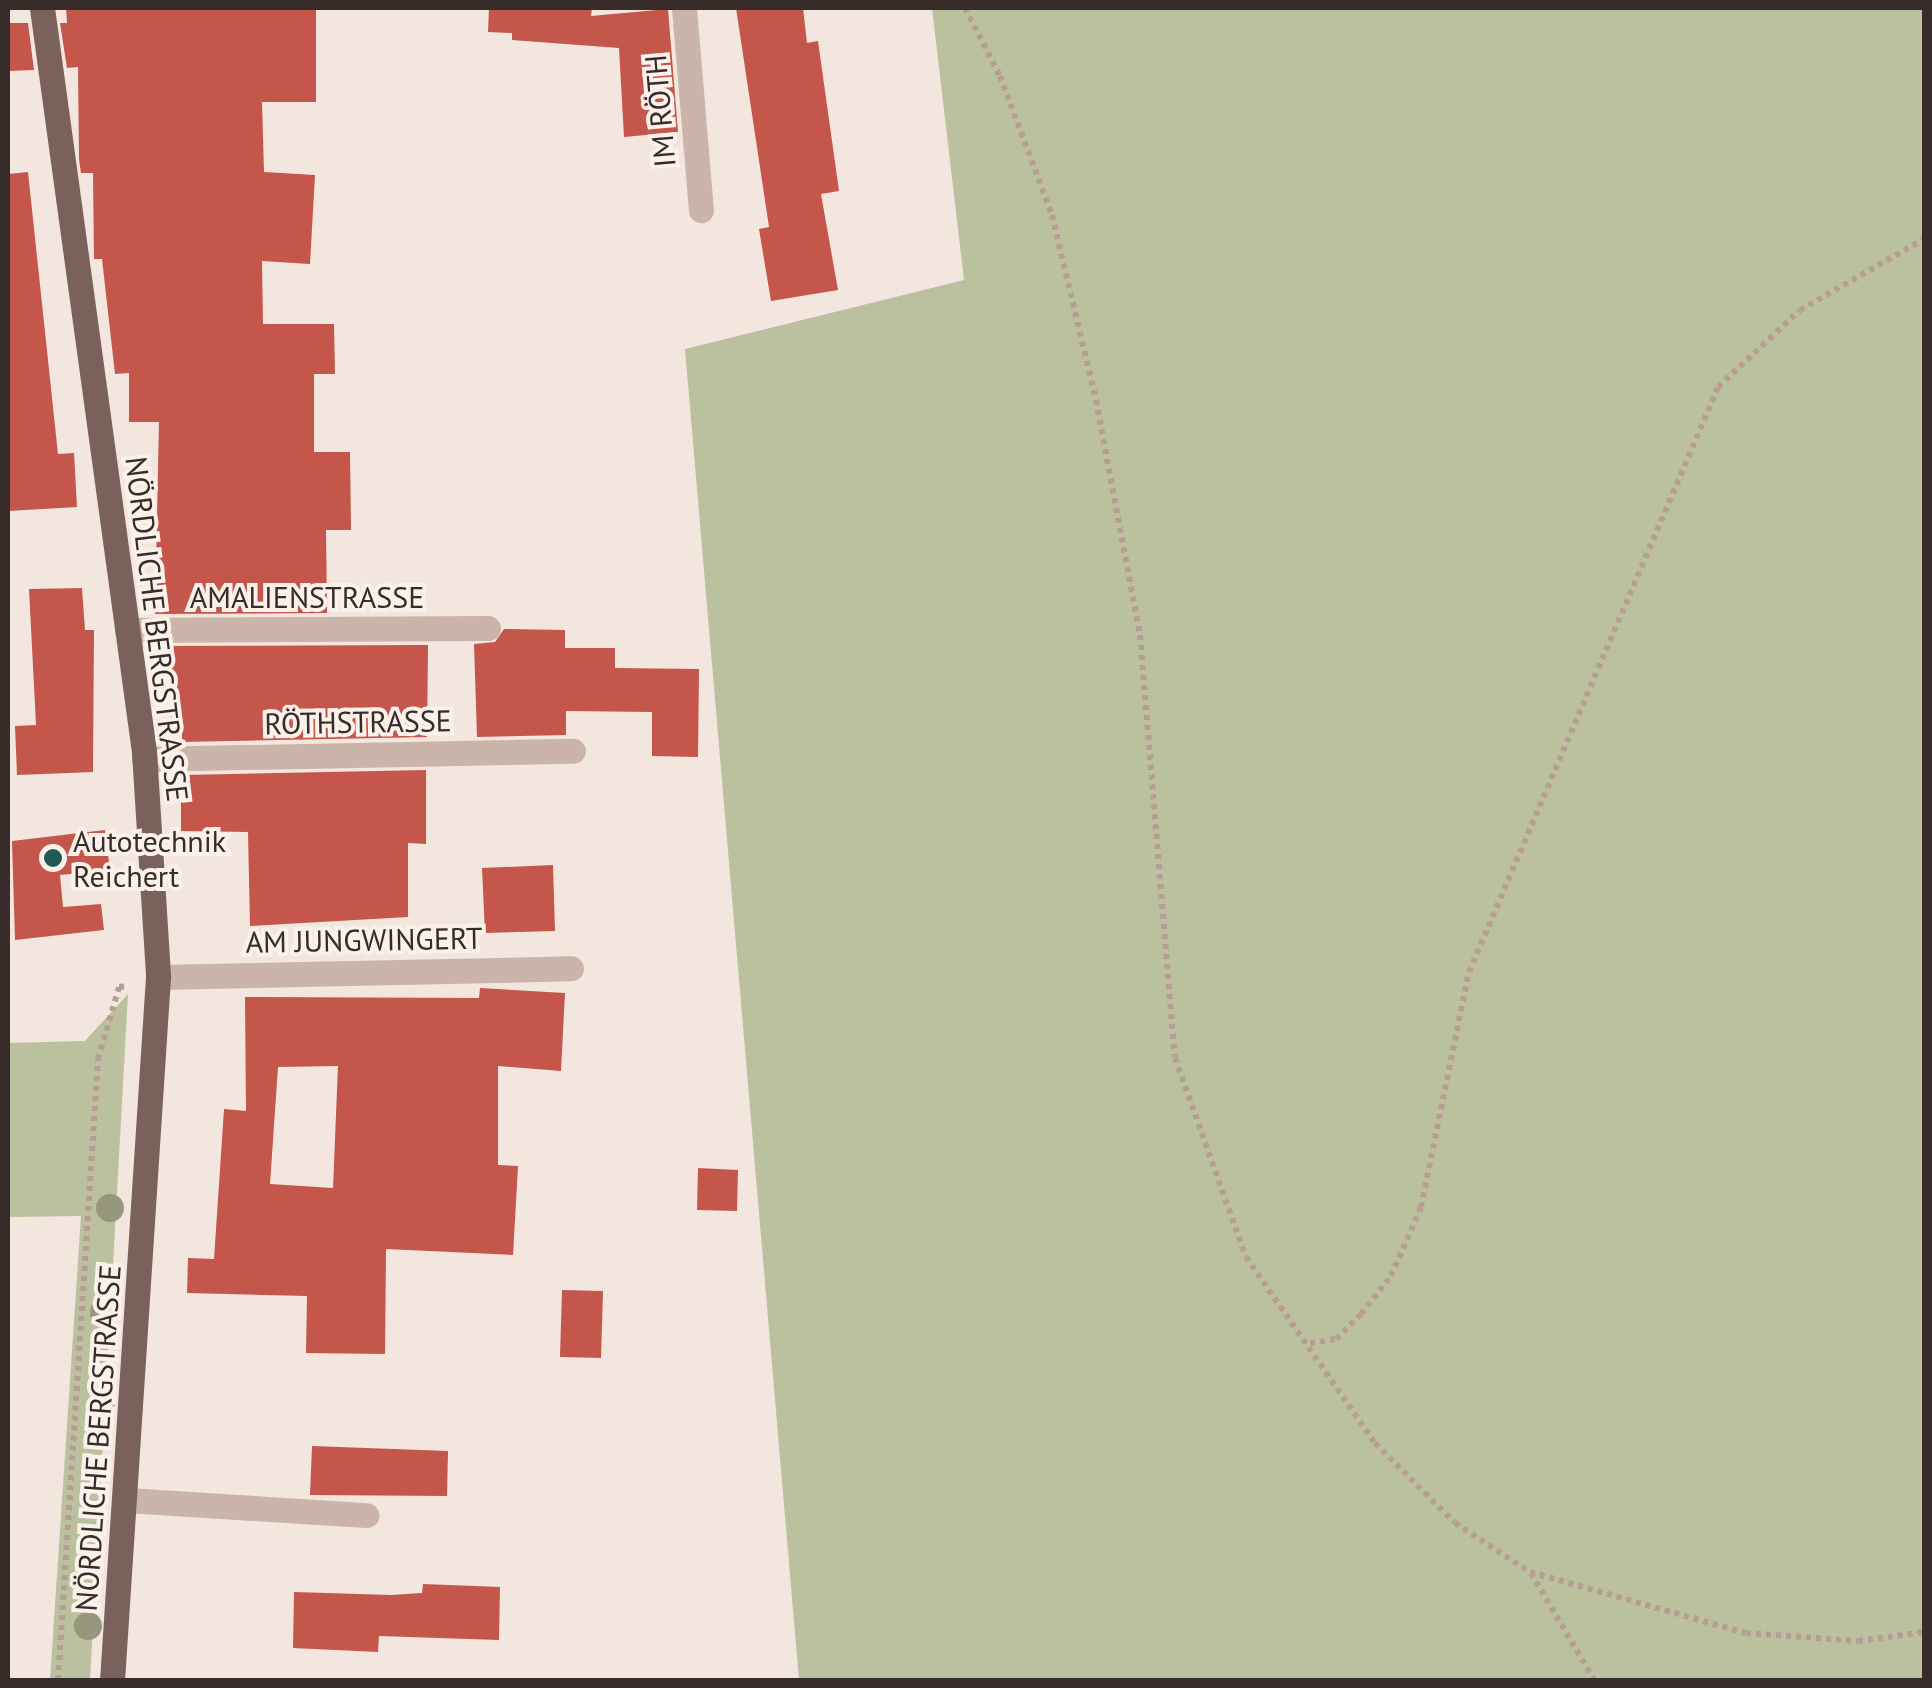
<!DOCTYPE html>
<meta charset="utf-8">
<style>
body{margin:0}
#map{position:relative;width:1932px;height:1688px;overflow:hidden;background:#f2e6de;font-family:"PT Sans",sans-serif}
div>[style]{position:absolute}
.green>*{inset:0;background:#bbc19e}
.building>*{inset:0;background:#c4564b}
.path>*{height:6px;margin-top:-3px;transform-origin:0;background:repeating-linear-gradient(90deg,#b69e94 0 5px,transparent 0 10px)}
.minor>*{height:25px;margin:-12.5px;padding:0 12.5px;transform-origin:12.5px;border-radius:12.5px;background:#cbb4aa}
.major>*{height:25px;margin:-12.5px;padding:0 12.5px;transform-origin:12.5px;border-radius:12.5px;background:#7a615b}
.trees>*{width:28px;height:28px;margin:-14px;border-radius:50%;background:#97977d}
.dots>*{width:28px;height:28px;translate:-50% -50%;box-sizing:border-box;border:5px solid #faf1eb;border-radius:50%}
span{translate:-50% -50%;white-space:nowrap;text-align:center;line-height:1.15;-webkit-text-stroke:8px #faf1eb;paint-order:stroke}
.street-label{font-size:30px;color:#382c2a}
.poi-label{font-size:30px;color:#382c2a}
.left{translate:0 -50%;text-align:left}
.frame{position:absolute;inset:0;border:10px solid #382c2a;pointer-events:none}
</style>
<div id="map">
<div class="green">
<i style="clip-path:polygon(932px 8px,1924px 8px,1924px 1680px,799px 1680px,685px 349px,964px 280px)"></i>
<i style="clip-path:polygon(128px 994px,90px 1680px,50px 1680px,81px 1216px,8px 1217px,8px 1043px,85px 1041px)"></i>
</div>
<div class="building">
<i style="clip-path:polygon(66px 8px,316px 8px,316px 102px,262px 102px,264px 172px,315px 175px,310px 264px,262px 261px,263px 324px,334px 324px,335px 374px,314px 374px,314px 452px,350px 452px,351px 530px,326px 530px,327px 613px,155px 614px,159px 422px,129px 422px,129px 373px,115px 374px,102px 259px,94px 259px,93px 173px,81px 173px,79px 159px,78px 67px,67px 68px,60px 23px,67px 23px)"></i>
<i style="clip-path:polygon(489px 8px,592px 8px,591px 16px,668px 9px,678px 132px,624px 137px,619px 48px,512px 40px,512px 33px,488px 32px)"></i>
<i style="clip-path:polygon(736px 8px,803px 8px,807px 43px,818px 41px,839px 191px,821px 194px,838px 290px,771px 301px,759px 229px,769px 227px)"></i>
<i style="clip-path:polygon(8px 23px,28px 23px,34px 70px,8px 71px)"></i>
<i style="clip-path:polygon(28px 172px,58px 454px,74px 453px,77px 507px,8px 511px,8px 174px)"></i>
<i style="clip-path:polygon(82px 588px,85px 630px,94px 630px,93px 772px,17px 775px,15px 726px,36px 725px,29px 589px)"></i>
<i style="clip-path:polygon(504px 629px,565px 630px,565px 648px,615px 648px,615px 668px,699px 669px,698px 757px,652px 756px,652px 712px,566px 711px,566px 735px,477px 737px,474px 644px,495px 642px)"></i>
<i style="clip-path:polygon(428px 645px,427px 737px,182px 742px,182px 733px,171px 732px,172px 675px,160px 675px,159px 646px)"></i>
<i style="clip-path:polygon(426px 770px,426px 844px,408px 843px,408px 917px,250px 926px,248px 832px,181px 831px,181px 775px)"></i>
<i style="clip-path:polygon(105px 830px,110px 870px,60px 875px,63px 907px,101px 904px,104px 930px,15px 940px,12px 841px)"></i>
<i style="clip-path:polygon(553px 865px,555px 931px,485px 933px,482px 868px)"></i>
<i style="clip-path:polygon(evenodd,480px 988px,565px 993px,561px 1071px,498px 1066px,498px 1165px,518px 1166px,513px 1255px,386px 1249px,385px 1354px,306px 1353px,307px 1296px,187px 1293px,188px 1258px,214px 1259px,224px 1109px,246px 1111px,245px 997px,479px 998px,480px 988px,338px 1066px,333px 1188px,270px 1184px,278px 1067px,338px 1066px)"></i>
<i style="clip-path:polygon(698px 1168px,738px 1170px,737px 1211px,697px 1210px)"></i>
<i style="clip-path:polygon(562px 1290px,603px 1291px,601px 1358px,560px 1357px)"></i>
<i style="clip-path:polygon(312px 1446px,448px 1451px,447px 1496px,310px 1495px)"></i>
<i style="clip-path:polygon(423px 1584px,500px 1587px,499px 1640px,379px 1636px,378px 1652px,293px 1648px,294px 1592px,391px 1595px,422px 1593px)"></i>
</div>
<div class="path">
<i style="left:965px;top:8px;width:76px;rotate:62.8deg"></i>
<i style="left:1000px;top:76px;width:148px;rotate:69.5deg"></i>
<i style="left:1052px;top:215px;width:190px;rotate:76.6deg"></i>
<i style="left:1096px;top:400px;width:239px;rotate:79.4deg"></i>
<i style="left:1140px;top:635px;width:424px;rotate:85.3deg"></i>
<i style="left:1175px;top:1058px;width:211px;rotate:70.4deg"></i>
<i style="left:1246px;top:1257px;width:226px;rotate:55.3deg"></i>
<i style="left:1375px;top:1443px;width:113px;rotate:45deg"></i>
<i style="left:1455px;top:1523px;width:90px;rotate:33.2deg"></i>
<i style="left:1530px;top:1572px;width:224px;rotate:15.8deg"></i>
<i style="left:1746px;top:1633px;width:112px;rotate:4.1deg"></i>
<i style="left:1858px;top:1641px;width:67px;rotate:-7.8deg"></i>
<i style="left:1310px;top:1343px;width:26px;rotate:-9deg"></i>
<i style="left:1336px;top:1339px;width:35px;rotate:-45deg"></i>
<i style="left:1361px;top:1314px;width:48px;rotate:-51.7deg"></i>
<i style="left:1391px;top:1276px;width:75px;rotate:-66.5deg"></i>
<i style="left:1421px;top:1207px;width:240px;rotate:-78.5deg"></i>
<i style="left:1469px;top:972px;width:636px;rotate:-66.94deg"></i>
<i style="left:1718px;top:387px;width:112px;rotate:-43.2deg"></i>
<i style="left:1800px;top:310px;width:143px;rotate:-29.8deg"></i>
<i style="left:1531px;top:1573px;width:124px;rotate:59.5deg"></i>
<i style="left:58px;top:1680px;width:622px;rotate:-86.31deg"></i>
<i style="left:98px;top:1059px;width:75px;rotate:-73.7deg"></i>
<i style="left:119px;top:987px;width:10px;rotate:-6deg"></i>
</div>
<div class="minor">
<i style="left:684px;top:8px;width:203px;rotate:85.2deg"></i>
<i style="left:127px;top:630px;width:361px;rotate:-0.3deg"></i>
<i style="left:144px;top:759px;width:429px;rotate:-1.1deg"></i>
<i style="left:158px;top:977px;width:413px;rotate:-1.2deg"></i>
<i style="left:126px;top:1500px;width:241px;rotate:3.6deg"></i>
</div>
<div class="major">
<i style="left:42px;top:8px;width:751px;rotate:82.19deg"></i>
<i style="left:144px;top:752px;width:225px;rotate:86.4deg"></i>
<i style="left:158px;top:977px;width:705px;rotate:93.74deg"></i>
</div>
<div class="trees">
<i style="left:110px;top:1208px"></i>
<i style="left:104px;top:1313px"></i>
<i style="left:101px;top:1409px"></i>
<i style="left:88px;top:1626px"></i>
</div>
<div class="dots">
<i style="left:53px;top:858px;background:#1f5954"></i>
</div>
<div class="street-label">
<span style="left:660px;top:111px;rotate:-95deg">IM RÖTH</span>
<span style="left:307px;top:597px">AMALIENSTRASSE</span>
<span style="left:157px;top:629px;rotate:83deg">NÖRDLICHE BERGSTRASSE</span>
<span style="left:358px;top:722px;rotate:-1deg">RÖTHSTRASSE</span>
<span style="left:364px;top:940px;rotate:-1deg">AM JUNGWINGERT</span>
<span style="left:98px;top:1438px;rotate:-86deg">NÖRDLICHE BERGSTRASSE</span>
</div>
<div class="poi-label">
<span class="left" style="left:73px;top:858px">Autotechnik<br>Reichert</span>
</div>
<div class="frame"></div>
</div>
